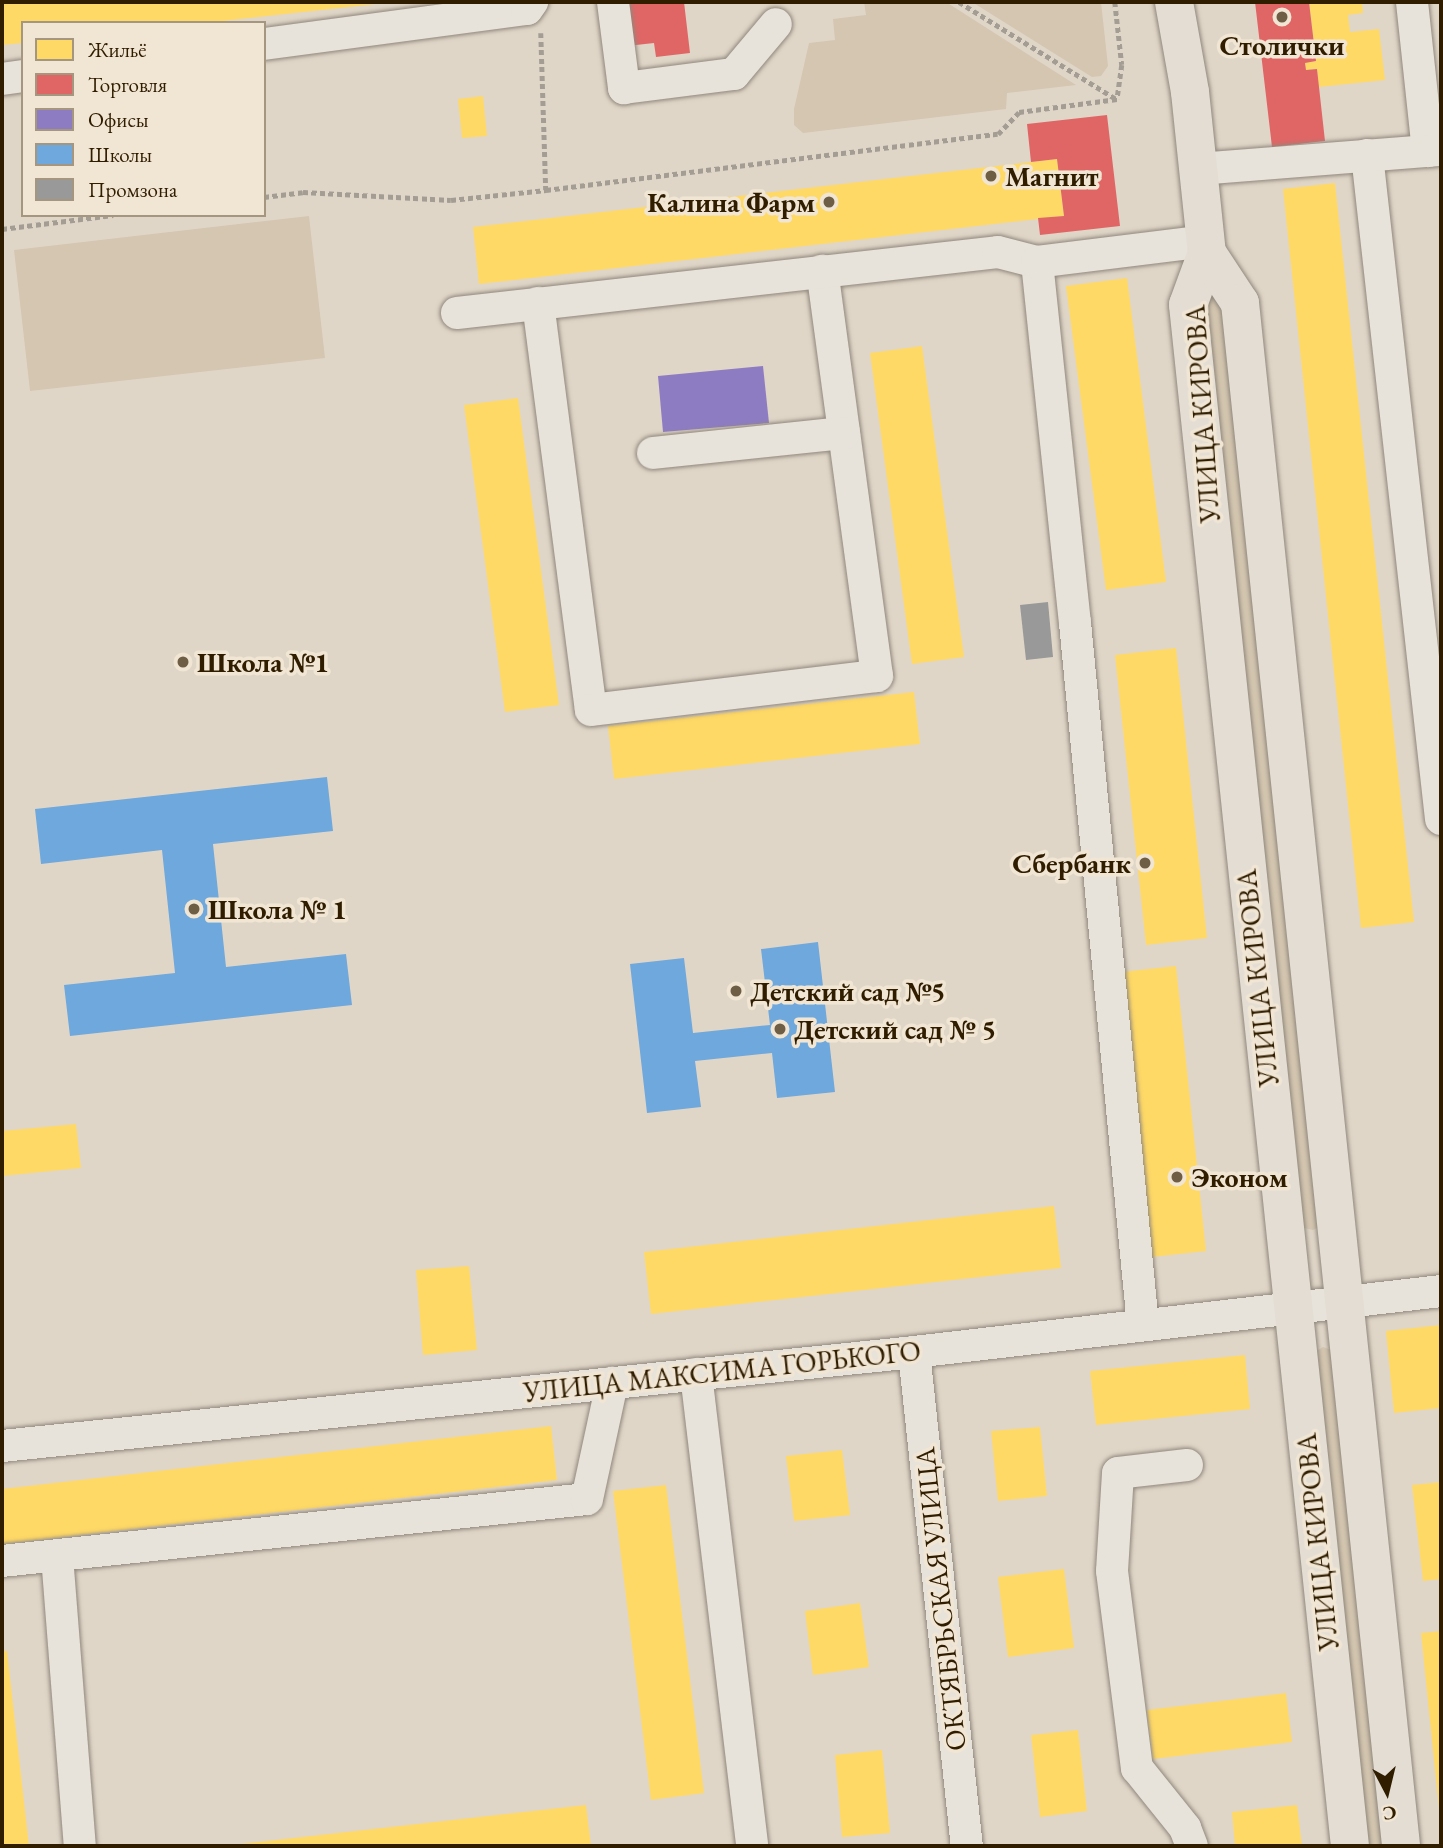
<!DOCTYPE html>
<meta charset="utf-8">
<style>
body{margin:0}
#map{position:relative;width:1443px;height:1848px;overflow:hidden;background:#e0d6c8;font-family:"EB Garamond",serif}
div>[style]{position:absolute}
.green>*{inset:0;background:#d4c6b0}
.homes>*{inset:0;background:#ffd966}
.shops>*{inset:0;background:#e06666}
.offices>*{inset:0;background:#8e7cc3}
.schools>*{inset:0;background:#6fa8dc}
.industry>*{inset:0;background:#999}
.path>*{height:4.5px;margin-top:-2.25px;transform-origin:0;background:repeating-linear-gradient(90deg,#a39d94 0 5px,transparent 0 8.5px)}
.roads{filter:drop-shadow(0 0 2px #90887c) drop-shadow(0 0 2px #90887c)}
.minor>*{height:32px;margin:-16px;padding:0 16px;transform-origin:16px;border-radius:16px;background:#e7e2da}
.major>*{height:38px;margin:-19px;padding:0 19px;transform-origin:19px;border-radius:19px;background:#e3ddd4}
.dots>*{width:19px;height:19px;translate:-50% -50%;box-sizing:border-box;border:4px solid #f1e6d4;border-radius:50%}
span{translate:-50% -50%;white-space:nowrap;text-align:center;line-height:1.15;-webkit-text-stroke:7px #f1e6d4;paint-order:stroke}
.poi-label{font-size:28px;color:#301d00;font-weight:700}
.left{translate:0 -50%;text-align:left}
.right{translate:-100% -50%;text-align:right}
.street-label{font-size:28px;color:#301d00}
.frame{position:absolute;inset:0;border:4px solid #301d00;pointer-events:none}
.legend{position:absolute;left:21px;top:21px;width:245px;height:196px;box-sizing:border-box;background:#f1e6d4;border:2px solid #a4967f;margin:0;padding:9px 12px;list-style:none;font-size:21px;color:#301d00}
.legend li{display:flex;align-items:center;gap:14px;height:35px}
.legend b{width:35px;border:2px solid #a4967f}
.north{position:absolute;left:1352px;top:1757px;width:70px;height:70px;-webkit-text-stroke:5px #f1e6d4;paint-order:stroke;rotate:173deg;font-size:19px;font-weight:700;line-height:28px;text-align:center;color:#301d00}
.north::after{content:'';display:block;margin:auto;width:24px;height:32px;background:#301d00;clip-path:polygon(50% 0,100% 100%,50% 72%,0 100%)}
</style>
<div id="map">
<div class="green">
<i style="clip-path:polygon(864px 2px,946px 2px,1076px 85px,1007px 93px,1006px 109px,803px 133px,794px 125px,794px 109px,809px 43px,835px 40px,833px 19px,866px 15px)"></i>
<i style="clip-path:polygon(972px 2px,1101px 2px,1108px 66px,1101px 76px,1092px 77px)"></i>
<i style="clip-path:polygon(309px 216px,325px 358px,30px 391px,14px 250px)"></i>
<i style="clip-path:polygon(1221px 289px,1321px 1226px,1313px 1230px,1304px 1228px,1301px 1220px,1206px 291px)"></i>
<i style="clip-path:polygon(1323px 1347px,1331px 1350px,1386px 1846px,1364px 1846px,1315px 1352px)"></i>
</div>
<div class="homes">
<i style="clip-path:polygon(2px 2px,376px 2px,376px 4px,204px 23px,23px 23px,23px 43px,2px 45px)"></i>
<i style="clip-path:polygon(1309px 2px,1362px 2px,1363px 13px,1348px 15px,1350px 32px,1379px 29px,1385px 80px,1319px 87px,1317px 69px,1306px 70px,1305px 63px,1316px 61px)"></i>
<i style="clip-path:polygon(483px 96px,487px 136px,462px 138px,458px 99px)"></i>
<i style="clip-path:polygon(1057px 159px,1064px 216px,479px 284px,473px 227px)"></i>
<i style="clip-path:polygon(1335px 183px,1414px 922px,1361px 928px,1283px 189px)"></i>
<i style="clip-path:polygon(1127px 278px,1166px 582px,1106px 590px,1066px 286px)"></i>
<i style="clip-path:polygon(922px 346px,964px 657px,912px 664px,870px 353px)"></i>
<i style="clip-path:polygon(518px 398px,559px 705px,505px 712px,464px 405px)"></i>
<i style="clip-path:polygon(1176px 648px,1207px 938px,1146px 945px,1115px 655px)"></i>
<i style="clip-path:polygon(914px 692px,920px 744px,614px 779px,608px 726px)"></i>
<i style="clip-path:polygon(1176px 966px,1206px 1251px,1152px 1257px,1121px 972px)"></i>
<i style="clip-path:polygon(76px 1124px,81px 1168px,2px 1176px,2px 1131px)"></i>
<i style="clip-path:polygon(1054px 1206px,1061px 1268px,651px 1314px,644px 1252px)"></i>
<i style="clip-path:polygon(469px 1266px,477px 1350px,423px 1355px,416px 1270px)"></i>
<i style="clip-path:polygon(1441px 1325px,1441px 1408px,1394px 1413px,1386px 1331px)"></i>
<i style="clip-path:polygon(1245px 1355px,1250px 1409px,1096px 1425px,1090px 1371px)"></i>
<i style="clip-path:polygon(551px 1426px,557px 1480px,2px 1544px,2px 1489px)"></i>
<i style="clip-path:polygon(1040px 1427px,1047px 1496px,998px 1501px,991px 1431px)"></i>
<i style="clip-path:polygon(842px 1450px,850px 1515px,794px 1521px,786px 1456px)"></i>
<i style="clip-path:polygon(1441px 1482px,1441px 1579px,1423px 1581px,1412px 1485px)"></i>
<i style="clip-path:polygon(666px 1485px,704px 1793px,651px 1800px,613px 1491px)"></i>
<i style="clip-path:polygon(1064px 1569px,1074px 1648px,1008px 1657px,998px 1577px)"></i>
<i style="clip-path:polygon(860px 1603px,869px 1667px,813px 1675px,805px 1611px)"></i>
<i style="clip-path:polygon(1441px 1631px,1441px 1809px,1439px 1809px,1421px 1633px)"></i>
<i style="clip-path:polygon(2px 1651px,7px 1651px,29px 1846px,2px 1846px)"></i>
<i style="clip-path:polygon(1286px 1693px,1292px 1742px,1153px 1759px,1147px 1710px)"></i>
<i style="clip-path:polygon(1078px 1730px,1087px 1811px,1040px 1817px,1031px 1735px)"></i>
<i style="clip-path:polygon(882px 1750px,890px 1833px,842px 1837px,835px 1755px)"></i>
<i style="clip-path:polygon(586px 1805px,591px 1846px,241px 1846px,241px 1844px)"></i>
<i style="clip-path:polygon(1297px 1805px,1302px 1846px,1235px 1846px,1232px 1812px)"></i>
</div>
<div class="shops">
<i style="clip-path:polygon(621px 2px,684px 2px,690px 53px,656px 57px,654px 43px,627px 46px)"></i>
<i style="clip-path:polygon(1255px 2px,1309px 2px,1316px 61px,1305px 63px,1306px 70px,1317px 69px,1325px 141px,1272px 147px)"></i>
<i style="clip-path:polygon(1107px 115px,1120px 226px,1040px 235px,1038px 218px,1064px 216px,1057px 159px,1031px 162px,1027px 124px)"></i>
</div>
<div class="offices">
<i style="clip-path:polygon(763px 366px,769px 423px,663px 432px,658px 376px)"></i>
</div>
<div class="schools">
<i style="clip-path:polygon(327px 777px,333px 831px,213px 844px,226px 967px,346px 954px,352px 1005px,70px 1036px,64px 985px,175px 973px,162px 850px,41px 864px,35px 809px)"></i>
<i style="clip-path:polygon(818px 942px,835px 1092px,777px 1098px,772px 1053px,695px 1061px,701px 1107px,647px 1113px,630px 964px,684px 958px,693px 1033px,770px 1025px,761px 949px)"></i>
</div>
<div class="industry">
<i style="clip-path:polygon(1048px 602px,1053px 657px,1026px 660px,1020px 605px)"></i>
</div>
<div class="path">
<i style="left:959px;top:2px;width:185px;rotate:31.7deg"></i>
<i style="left:1115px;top:2px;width:63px;rotate:83.7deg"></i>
<i style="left:1122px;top:65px;width:34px;rotate:98deg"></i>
<i style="left:541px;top:33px;width:157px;rotate:88.2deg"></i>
<i style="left:264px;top:197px;width:39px;rotate:-7deg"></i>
<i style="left:303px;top:192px;width:148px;rotate:3.1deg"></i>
<i style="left:451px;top:200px;width:96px;rotate:-6deg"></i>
<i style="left:546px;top:190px;width:455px;rotate:-7.1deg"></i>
<i style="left:998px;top:134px;width:30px;rotate:-46deg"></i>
<i style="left:1019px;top:112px;width:99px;rotate:-7.6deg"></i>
<i style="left:2px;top:229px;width:112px;rotate:-7.2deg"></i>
</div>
<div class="roads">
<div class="minor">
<i style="left:613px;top:2px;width:87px;rotate:82.7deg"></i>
<i style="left:624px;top:88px;width:111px;rotate:-7.3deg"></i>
<i style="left:734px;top:74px;width:65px;rotate:-50deg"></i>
<i style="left:1412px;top:2px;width:150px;rotate:83.9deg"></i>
<i style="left:264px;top:44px;width:265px;rotate:-7.6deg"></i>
<i style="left:527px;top:9px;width:9px;rotate:-54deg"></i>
<i style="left:2px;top:79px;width:21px;rotate:-8deg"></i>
<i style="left:1367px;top:155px;width:668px;rotate:83.64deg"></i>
<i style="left:1198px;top:169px;width:244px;rotate:-4.5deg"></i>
<i style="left:1037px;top:262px;width:363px;rotate:84deg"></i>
<i style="left:1075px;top:623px;width:705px;rotate:84.47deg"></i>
<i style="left:538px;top:303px;width:410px;rotate:82.6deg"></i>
<i style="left:591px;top:710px;width:288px;rotate:-6.8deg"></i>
<i style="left:877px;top:676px;width:409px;rotate:-97.7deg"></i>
<i style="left:457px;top:313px;width:544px;rotate:-6.43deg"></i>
<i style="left:998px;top:252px;width:40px;rotate:14.4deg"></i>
<i style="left:1037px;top:262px;width:170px;rotate:-7.1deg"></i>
<i style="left:653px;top:453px;width:192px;rotate:-6deg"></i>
<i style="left:914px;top:1352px;width:497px;rotate:83.9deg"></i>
<i style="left:696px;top:1374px;width:475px;rotate:83.2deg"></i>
<i style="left:2px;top:1446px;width:917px;rotate:-5.88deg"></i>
<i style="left:914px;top:1352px;width:531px;rotate:-6.6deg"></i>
<i style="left:1187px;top:1465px;width:69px;rotate:173.4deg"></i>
<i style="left:1118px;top:1473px;width:98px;rotate:93.5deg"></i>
<i style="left:1112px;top:1571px;width:199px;rotate:82.8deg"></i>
<i style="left:1137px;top:1768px;width:77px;rotate:51.3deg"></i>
<i style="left:1185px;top:1828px;width:19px;rotate:69deg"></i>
<i style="left:57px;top:1556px;width:291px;rotate:85.5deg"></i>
<i style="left:2px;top:1561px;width:588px;rotate:-6.05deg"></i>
<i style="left:587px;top:1499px;width:119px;rotate:-77.8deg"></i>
</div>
<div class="major">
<i style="left:1174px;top:2px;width:91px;rotate:79.9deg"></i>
<i style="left:1190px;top:92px;width:162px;rotate:84deg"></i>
<i style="left:1207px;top:253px;width:55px;rotate:110.1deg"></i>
<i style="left:1188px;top:305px;width:1549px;rotate:84deg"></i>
<i style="left:1207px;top:253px;width:60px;rotate:56.6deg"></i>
<i style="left:1240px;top:303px;width:1551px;rotate:84.04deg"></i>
</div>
</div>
<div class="dots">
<i style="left:1282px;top:17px;background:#6e5e46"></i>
<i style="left:991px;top:176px;background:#6e5e46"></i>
<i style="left:829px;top:202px;background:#6e5e46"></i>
<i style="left:183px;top:662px;background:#6e5e46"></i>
<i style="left:1145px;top:863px;background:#6e5e46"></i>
<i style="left:194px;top:909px;background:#6e5e46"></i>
<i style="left:736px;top:991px;background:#6e5e46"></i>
<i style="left:780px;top:1029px;background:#6e5e46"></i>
<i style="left:1177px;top:1177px;background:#6e5e46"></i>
</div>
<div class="poi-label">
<span style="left:1282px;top:45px">Столички</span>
<span class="left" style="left:1005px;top:176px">Магнит</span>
<span class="right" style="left:815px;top:202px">Калина Фарм</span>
<span class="left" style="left:197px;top:662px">Школа №1</span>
<span class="right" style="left:1131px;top:863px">Сбербанк</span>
<span class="left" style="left:208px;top:909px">Школа № 1</span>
<span class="left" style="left:750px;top:991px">Детский сад №5</span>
<span class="left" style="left:794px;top:1029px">Детский сад № 5</span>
<span class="left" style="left:1191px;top:1177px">Эконом</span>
</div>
<div class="street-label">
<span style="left:1202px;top:414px;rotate:-94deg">УЛИЦА КИРОВА</span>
<span style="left:1257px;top:978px;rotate:-96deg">УЛИЦА КИРОВА</span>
<span style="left:722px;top:1371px;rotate:-6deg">УЛИЦА МАКСИМА ГОРЬКОГО</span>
<span style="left:1317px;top:1542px;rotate:-96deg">УЛИЦА КИРОВА</span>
<span style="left:940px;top:1599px;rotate:-96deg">ОКТЯБРЬСКАЯ УЛИЦА</span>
</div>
<div class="frame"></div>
<ul class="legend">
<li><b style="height:19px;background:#ffd966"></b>Жильё</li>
<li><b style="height:19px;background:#e06666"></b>Торговля</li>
<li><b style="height:19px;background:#8e7cc3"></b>Офисы</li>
<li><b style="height:19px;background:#6fa8dc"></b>Школы</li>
<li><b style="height:19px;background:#999"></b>Промзона</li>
</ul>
<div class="north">С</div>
</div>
